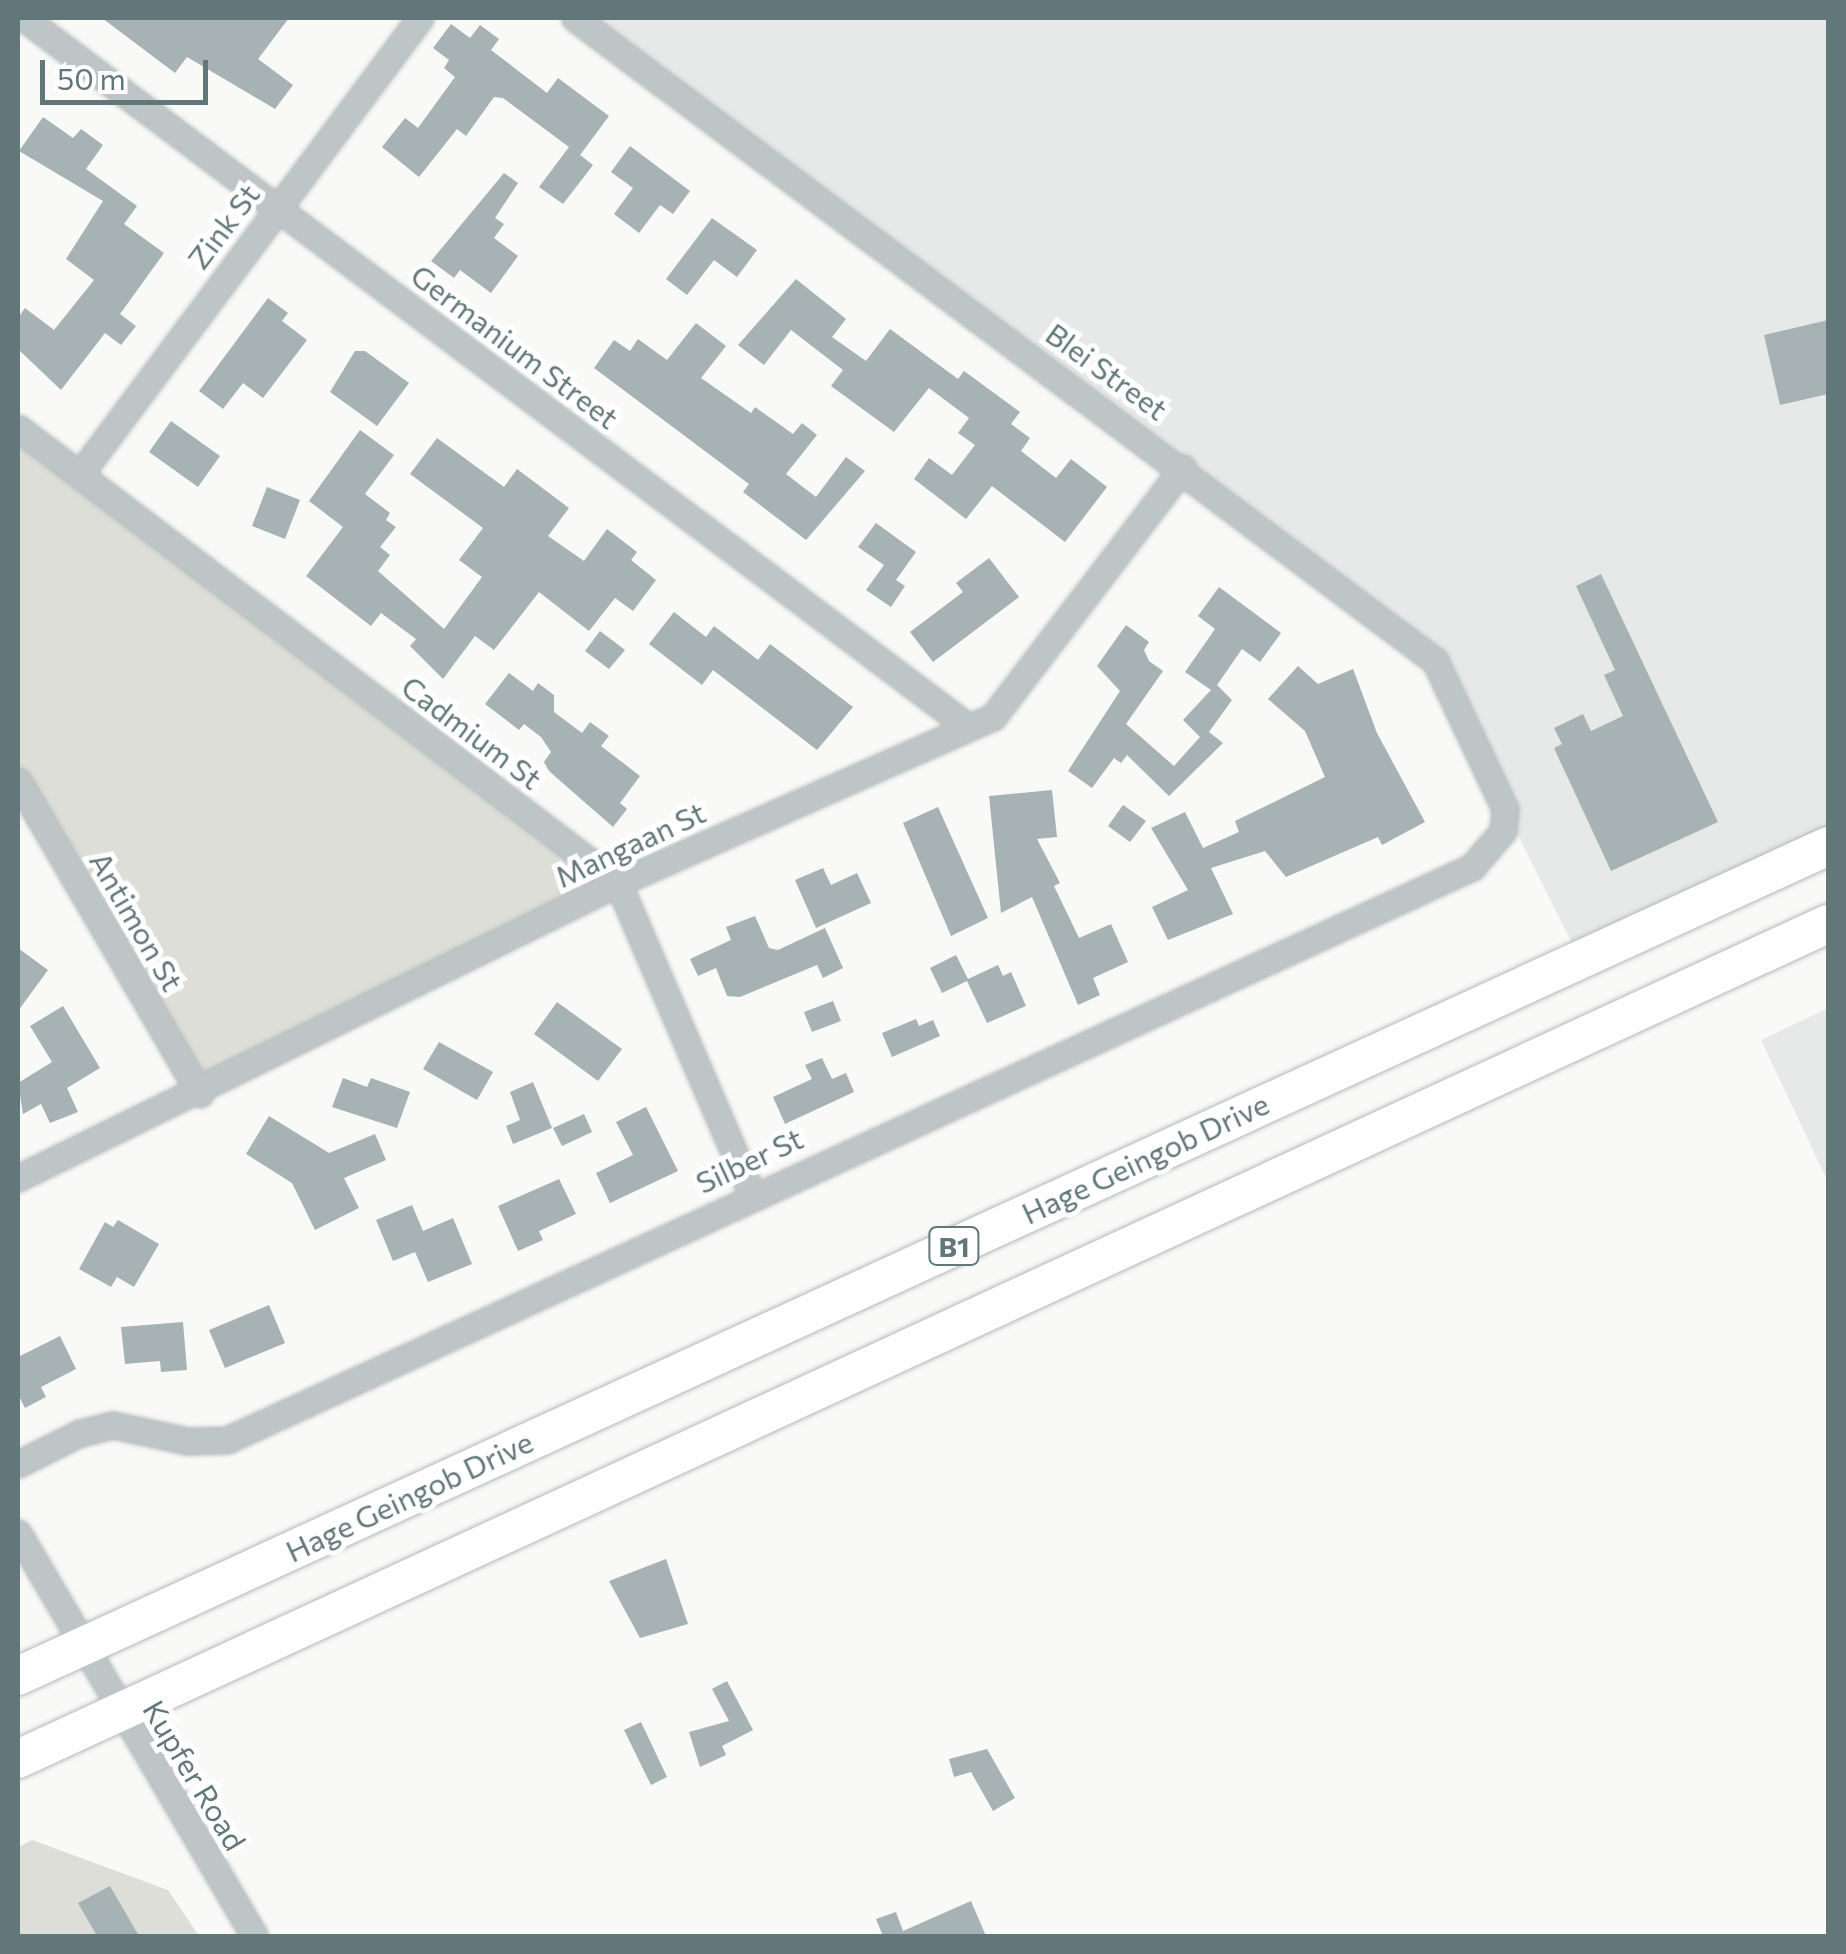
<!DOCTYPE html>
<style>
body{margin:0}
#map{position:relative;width:1846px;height:1954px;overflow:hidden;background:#f9f9f7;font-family:Commissioner,sans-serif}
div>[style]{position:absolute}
.built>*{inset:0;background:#e7e9e8}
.green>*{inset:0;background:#dcded7}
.building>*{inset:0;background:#a6b2b4}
.roads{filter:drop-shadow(0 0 2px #b2b9ba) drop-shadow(0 0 2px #b2b9ba)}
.minor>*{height:25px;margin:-12.5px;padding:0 12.5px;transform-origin:12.5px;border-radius:12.5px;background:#bec5c6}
.highway>*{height:38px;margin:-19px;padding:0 19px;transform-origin:19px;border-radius:19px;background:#fff}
span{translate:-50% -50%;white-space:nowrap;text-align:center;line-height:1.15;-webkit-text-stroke:10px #fff;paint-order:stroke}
.shield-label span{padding:2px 8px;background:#fff;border:2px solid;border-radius:8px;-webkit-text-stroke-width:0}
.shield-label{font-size:28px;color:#62777a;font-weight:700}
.street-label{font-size:30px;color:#62777a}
.frame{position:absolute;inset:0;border:20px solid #62777a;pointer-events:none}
.scale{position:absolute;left:40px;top:60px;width:168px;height:45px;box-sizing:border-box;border:5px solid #62777a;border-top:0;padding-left:12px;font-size:30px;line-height:35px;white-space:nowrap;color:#62777a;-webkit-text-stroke:8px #fff;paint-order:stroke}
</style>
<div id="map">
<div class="built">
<i style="clip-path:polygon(575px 18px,1828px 18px,1828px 846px,1580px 959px,1426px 651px)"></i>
<i style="clip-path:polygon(1828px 1008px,1828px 1182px,1761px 1040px)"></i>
</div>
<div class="green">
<i style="clip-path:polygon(18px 428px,618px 883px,200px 1094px,18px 781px)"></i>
<i style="clip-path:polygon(32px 1840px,168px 1890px,199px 1936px,18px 1936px,18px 1847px)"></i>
</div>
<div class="building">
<i style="clip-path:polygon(102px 18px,289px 18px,258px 59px,293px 85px,275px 109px,187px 57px,175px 73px)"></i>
<i style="clip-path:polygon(451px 24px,470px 38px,480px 25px,499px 39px,491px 50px,547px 93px,558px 78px,609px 116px,580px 155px,593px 165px,563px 204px,539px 187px,569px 147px,503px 98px,494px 97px,466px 136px,457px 129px,419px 177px,382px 147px,405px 118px,418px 128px,455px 77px,444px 68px,449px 60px,433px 48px)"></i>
<i style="clip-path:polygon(43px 117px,73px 138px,81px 129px,103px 145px,86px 169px,137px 206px,124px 224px,164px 253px,120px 314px,136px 326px,121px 345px,105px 333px,61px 390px,18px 349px,18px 318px,25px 308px,54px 330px,94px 280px,66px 259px,103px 201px,19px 151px)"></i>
<i style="clip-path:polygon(630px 146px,690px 191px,673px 214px,660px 205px,639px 233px,614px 214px,633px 188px,611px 172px)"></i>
<i style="clip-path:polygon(504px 173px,518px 183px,495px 218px,504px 224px,494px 238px,518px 256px,491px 293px,460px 270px,454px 278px,431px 261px)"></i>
<i style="clip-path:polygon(712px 218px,757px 250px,737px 277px,714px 260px,687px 295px,666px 279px)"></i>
<i style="clip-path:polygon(796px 279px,846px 319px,832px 337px,866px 361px,890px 329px,958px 379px,964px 371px,1020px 412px,1011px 424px,1030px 438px,1021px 451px,1056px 478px,1071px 459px,1107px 487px,1065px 542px,992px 486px,966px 519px,914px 479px,929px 458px,952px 475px,975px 445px,958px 433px,969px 418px,929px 388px,894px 432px,831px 386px,843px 370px,791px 330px,764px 365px,738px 345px)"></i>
<i style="clip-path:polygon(268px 298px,288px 313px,282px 321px,307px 340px,263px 398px,243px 383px,223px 409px,199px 391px)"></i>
<i style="clip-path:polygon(1828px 320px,1828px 394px,1780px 405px,1764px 335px)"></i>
<i style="clip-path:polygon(696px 323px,726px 346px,701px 378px,751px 413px,755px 407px,793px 434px,802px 423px,817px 435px,786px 474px,816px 497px,846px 457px,865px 471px,806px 540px,743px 492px,749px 484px,594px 368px,614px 340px,630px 351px,638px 339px,667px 360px)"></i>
<i style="clip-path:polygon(355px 351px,365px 351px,409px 383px,377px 426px,330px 392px)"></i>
<i style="clip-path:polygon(171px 421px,220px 456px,198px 487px,149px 452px)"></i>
<i style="clip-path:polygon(360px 430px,394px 455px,365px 494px,390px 513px,386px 520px,396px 527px,380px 547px,390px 555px,378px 571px,444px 629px,482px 577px,459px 560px,483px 528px,410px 474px,437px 438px,504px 487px,517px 469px,569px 508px,548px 536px,584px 561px,607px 529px,637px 552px,631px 560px,656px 580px,633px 611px,615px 598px,589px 631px,539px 592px,494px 650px,475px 636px,443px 679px,410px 646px,416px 639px,381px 613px,371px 626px,306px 576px,343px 527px,309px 501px)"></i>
<i style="clip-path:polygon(267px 487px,300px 500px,285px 539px,252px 526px)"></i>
<i style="clip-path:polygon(876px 523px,916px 552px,896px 580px,905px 586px,891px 607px,866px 590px,884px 565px,858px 547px)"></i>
<i style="clip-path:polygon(989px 558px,1019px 597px,933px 662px,910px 632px,963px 592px,956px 583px)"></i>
<i style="clip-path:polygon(1601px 574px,1718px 822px,1611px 871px,1554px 748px,1562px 744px,1554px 728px,1583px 714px,1591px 731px,1623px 716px,1604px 675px,1615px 670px,1576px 586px)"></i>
<i style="clip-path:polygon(1219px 587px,1281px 633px,1260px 662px,1242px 649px,1217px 685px,1232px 700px,1209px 732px,1223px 743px,1169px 796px,1127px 755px,1121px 763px,1114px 758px,1092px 788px,1068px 771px,1120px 691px,1097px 666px,1126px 625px,1149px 642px,1144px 650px,1149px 661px,1163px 671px,1126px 724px,1174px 766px,1200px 737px,1183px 720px,1211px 690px,1185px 672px,1215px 629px,1198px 616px)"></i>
<i style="clip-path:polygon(674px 612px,706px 637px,714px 626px,758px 660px,770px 644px,853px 707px,817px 750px,713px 670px,702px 685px,649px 644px)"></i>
<i style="clip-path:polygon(600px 631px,625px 650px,609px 669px,585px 651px)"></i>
<i style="clip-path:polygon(1298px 666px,1318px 684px,1353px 669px,1377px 733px,1425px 822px,1382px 845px,1378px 837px,1286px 877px,1265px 851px,1211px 868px,1233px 914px,1168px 940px,1152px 907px,1188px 890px,1151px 828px,1185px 812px,1203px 848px,1239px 832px,1235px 821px,1325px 777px,1305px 731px,1268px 699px)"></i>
<i style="clip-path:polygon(509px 673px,533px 691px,538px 683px,554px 695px,554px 712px,582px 733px,590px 722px,609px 736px,601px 746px,640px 776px,620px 803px,627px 809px,613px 827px,549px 771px,544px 762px,551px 752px,541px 737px,524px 724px,519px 730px,485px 704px)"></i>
<i style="clip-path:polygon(1052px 790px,1057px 837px,1037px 839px,1060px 883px,1054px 886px,1079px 938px,1111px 924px,1128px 962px,1093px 978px,1100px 995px,1078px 1005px,1032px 897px,1001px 913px,989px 796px)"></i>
<i style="clip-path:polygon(1123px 805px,1146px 821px,1130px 842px,1108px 826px)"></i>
<i style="clip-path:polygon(938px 807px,988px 918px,951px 936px,903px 823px)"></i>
<i style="clip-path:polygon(823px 868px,831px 885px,857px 873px,871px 903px,816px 928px,795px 880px)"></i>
<i style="clip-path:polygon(755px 916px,769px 948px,778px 950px,825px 928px,843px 968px,823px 978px,817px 965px,740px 997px,727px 996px,716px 968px,698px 976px,690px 959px,731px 940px,726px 927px)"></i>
<i style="clip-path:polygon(18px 948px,48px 970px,18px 1011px)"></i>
<i style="clip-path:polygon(956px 955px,968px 979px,998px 965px,1003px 976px,1011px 972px,1026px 1006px,987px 1023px,967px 981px,942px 993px,930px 968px)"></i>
<i style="clip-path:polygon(833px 1001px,841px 1021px,812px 1032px,804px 1012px)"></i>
<i style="clip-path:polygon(557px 1002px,622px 1049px,598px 1081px,534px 1034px)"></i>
<i style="clip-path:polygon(63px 1006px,100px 1068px,67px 1088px,78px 1112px,50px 1123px,41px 1104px,23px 1114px,18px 1083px,52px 1062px,30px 1026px)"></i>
<i style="clip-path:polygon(916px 1019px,919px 1026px,933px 1020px,940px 1036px,892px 1057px,882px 1033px)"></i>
<i style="clip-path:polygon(439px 1042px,493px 1072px,477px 1100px,423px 1069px)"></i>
<i style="clip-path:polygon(822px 1058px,832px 1079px,846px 1073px,854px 1092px,785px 1124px,773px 1097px,812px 1079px,805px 1065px)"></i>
<i style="clip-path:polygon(343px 1078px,367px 1087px,371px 1078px,410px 1092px,397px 1128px,332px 1107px)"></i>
<i style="clip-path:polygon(533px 1082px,552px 1128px,513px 1144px,506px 1126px,520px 1120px,510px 1092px)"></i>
<i style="clip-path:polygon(646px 1107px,678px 1171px,610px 1203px,596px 1173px,633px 1155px,616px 1122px)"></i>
<i style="clip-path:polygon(584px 1114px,592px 1132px,562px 1146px,553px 1128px)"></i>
<i style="clip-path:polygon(269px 1116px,329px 1153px,375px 1134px,386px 1160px,344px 1178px,359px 1208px,315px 1230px,292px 1183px,246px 1154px)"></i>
<i style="clip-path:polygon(559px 1179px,576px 1214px,539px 1231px,543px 1240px,518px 1251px,498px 1206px)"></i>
<i style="clip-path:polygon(412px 1205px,423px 1231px,453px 1218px,472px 1264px,428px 1282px,415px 1252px,393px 1261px,376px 1220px)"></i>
<i style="clip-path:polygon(118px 1220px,159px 1244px,134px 1287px,117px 1277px,111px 1287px,79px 1269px,105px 1222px,113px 1227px)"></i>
<i style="clip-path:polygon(269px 1305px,285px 1343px,225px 1368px,209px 1330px)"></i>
<i style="clip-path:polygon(183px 1322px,187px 1370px,161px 1372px,160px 1361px,125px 1364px,121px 1327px)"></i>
<i style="clip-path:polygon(60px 1336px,76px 1369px,41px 1387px,46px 1397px,25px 1408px,18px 1394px,18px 1357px)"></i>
<i style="clip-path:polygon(666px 1559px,688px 1624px,640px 1638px,609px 1581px)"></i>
<i style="clip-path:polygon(727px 1681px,753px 1730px,722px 1746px,726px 1755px,700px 1767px,689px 1732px,729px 1721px,712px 1689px)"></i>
<i style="clip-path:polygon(641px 1722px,667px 1777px,651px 1785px,624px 1730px)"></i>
<i style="clip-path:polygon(987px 1749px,1015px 1798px,993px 1811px,971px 1772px,954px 1777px,949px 1759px)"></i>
<i style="clip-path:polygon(110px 1886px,139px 1936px,97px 1936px,78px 1903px)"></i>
<i style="clip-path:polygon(971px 1901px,986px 1936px,883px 1936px,876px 1919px,896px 1912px,903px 1931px)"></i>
</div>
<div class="roads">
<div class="minor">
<i style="left:24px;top:18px;width:1179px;rotate:36.9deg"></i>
<i style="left:18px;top:428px;width:753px;rotate:37.17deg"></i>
<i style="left:618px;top:883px;width:339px;rotate:66.7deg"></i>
<i style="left:80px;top:474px;width:569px;rotate:-53.29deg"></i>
<i style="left:18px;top:781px;width:362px;rotate:59.8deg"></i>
<i style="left:18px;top:1178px;width:669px;rotate:-26.18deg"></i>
<i style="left:618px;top:883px;width:410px;rotate:-23.9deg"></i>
<i style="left:993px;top:717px;width:313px;rotate:-52.7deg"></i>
<i style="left:18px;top:1464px;width:69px;rotate:-26.6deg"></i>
<i style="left:80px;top:1433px;width:34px;rotate:-14deg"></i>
<i style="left:113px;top:1425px;width:76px;rotate:12.2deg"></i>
<i style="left:187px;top:1441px;width:40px;rotate:-1.4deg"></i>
<i style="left:227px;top:1440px;width:1371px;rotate:-24.71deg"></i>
<i style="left:1472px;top:867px;width:48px;rotate:-49.3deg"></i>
<i style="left:1503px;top:831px;width:22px;rotate:-85deg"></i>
<i style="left:1505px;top:809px;width:164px;rotate:-115.3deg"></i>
<i style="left:1435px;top:661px;width:1074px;rotate:-143.22deg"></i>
<i style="left:18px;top:1533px;width:467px;rotate:59.6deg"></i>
</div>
<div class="highway">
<i style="left:18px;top:1676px;width:1991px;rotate:-24.63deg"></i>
<i style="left:18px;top:1759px;width:1993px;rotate:-24.77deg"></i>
</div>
</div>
<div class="shield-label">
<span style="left:954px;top:1246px">B1</span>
</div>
<div class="street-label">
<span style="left:223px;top:226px;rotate:-53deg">Zink St</span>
<span style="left:515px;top:346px;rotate:37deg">Germanium Street</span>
<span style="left:1107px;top:371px;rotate:36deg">Blei Street</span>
<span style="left:472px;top:732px;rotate:37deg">Cadmium St</span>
<span style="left:630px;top:844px;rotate:-25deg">Mangaan St</span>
<span style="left:137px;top:921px;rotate:60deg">Antimon St</span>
<span style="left:1145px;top:1158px;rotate:-25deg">Hage Geingob Drive</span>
<span style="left:749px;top:1160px;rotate:-25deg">Silber St</span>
<span style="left:409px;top:1496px;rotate:-25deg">Hage Geingob Drive</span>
<span style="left:195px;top:1775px;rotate:59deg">Kupfer Road</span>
</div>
<div class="frame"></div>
<div class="scale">50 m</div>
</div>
